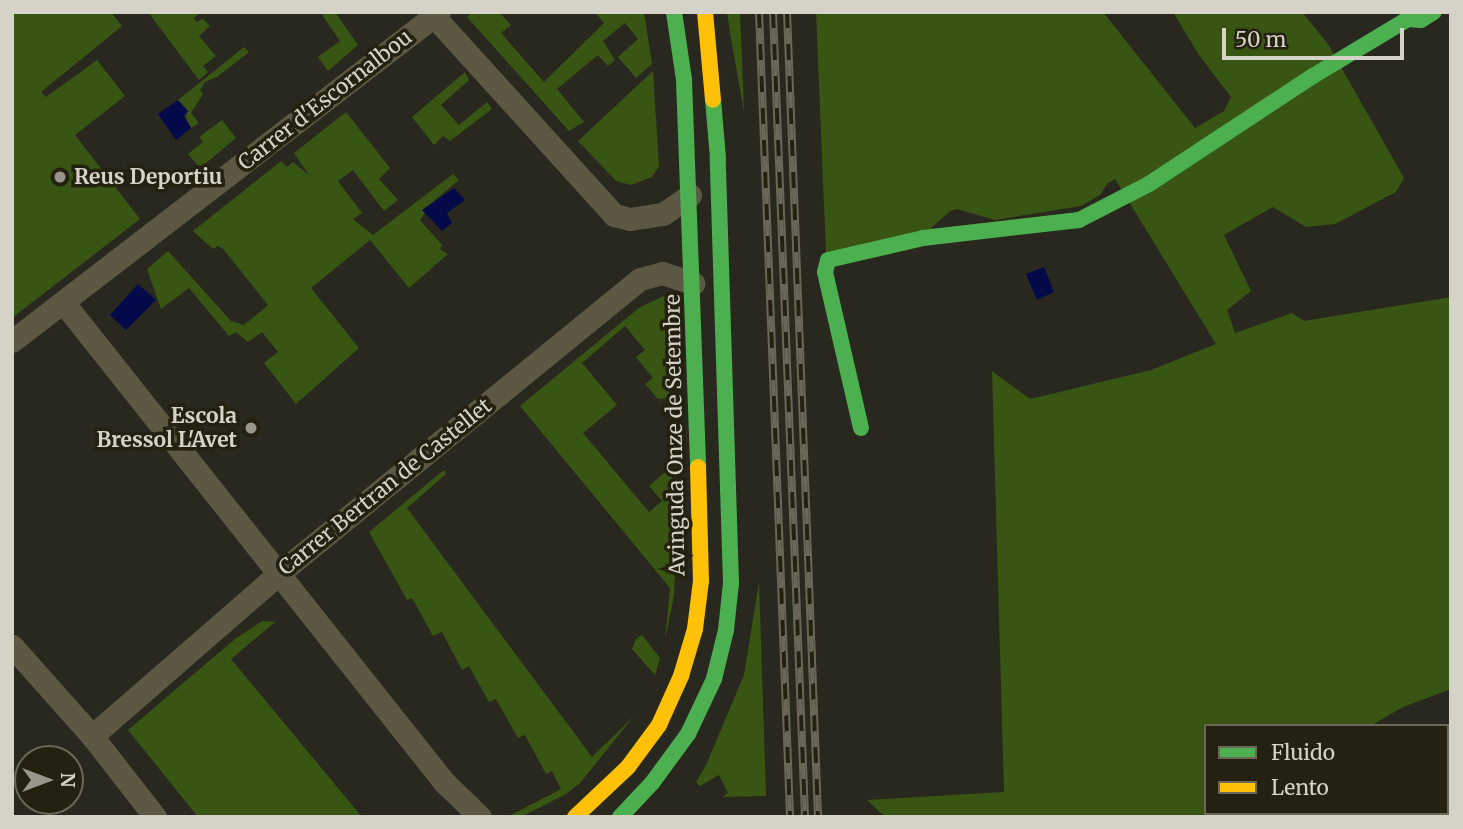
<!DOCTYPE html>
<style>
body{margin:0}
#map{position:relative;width:1463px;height:829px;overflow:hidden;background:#29281e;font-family:Merriweather,serif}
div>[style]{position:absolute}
.green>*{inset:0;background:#395514}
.water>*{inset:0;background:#04094a}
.street>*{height:23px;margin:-11.5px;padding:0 11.5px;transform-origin:11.5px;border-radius:11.5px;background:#5c5844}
.fast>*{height:16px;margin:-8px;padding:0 8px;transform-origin:8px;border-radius:8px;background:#4caf50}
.slow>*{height:16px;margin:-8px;padding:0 8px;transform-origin:8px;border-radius:8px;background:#ffc107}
.rail>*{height:8px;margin-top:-4px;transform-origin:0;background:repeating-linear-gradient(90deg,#252110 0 16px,#6a6658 0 32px);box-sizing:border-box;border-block:2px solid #6a6658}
.dots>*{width:19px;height:19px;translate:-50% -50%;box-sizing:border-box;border:4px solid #252110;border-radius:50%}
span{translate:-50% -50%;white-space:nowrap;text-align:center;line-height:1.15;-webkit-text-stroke:7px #252110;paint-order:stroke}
.street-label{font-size:21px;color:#d5d3c8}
.poi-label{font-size:21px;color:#d5d3c8;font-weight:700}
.left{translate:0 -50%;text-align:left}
.right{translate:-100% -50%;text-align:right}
.frame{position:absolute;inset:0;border:14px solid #d5d3c8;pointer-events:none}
.legend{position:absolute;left:1204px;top:724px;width:245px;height:91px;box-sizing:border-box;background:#252110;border:2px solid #6b685a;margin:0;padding:9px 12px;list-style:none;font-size:21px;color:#d5d3c8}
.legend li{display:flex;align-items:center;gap:14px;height:35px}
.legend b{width:35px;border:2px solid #6b685a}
.north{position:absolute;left:14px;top:745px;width:70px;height:70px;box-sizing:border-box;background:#252110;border:2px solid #6b685a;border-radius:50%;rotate:90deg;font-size:19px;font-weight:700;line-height:28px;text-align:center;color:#d5d3c8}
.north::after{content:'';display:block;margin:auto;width:24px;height:32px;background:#99978c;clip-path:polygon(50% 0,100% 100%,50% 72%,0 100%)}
.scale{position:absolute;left:1222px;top:28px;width:182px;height:32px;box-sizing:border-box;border:4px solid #d5d3c8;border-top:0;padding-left:9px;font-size:21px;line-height:24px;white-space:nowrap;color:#d5d3c8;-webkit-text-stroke:5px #252110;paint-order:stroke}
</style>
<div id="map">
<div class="green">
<i style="clip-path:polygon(12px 12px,111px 12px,122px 26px,41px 92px,46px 97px,97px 60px,125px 96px,75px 135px,140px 219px,12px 318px)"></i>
<i style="clip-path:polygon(148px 12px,201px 12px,194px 18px,196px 22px,203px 19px,210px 26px,199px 36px,216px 56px,203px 66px,208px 72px,199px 80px)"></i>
<i style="clip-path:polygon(320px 12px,335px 12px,358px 45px,328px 71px,318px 57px,340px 41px)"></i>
<i style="clip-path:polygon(473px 12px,499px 12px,511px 25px,501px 33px,544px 82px,604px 23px,595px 12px,644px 12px,652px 64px,636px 78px,618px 57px,638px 39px,625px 23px,603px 41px,615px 60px,608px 66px,598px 55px,557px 89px,584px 122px,569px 131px,467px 17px)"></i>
<i style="clip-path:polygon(727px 12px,740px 12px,744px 112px,730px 33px)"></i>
<i style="clip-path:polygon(816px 12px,1103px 12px,1195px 128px,1224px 111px,1231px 97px,1199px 55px,1173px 12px,1302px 12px,1328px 44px,1404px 178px,1396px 192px,1335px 224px,1306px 227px,1273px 207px,1224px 235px,1251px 291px,1227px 310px,1235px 333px,1292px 313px,1304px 321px,1451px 297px,1451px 689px,1403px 707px,1370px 726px,1206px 726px,1206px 813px,1278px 813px,1273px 817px,885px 817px,867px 800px,1004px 792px,992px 371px,1030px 399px,1151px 370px,1216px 344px,1115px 179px,1108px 183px,1100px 195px,1081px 206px,995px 220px,957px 209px,950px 211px,930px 229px,826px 253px)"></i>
<i style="clip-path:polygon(244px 47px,249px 52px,217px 77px,205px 82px,200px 90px,203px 94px,191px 113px,199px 123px,191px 128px,178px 100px)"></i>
<i style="clip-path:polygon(653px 71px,659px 166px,652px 177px,631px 185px,616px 181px,578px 141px)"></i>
<i style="clip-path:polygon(465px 72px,469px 80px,441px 105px,459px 125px,487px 102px,492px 109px,450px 141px,443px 136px,434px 145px,412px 117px)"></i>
<i style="clip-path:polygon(346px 112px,390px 168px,379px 179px,398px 200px,384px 211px,353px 170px,338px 181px,362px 213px,353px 219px,373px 235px,453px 174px,459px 180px,423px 210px,425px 213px,420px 220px,442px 245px,440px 249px,448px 254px,409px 288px,370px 240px,311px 288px,359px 348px,296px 404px,264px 363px,278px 352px,262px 332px,248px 342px,236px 332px,229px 336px,189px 288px,161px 309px,147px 269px,168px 251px,231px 321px,244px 325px,268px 305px,223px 249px,218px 246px,213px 249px,193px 231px,281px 161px,287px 167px,293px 162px,309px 175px,294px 153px)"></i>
<i style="clip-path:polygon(222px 120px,236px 138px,200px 168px,188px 154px,203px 142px,199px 137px)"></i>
<i style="clip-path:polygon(664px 296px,669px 298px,669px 398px,658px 399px,645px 384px,653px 378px,636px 357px,645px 350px,625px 326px,582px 363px,617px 405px,583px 433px,649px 512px,662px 501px,649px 486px,672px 466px,675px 570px,674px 596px,665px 640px,670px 588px,520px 406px,640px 307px)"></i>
<i style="clip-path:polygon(444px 470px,446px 474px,407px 508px,592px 757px,634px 716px,580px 783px,566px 794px,521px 817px,507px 817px,561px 789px,552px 771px,546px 774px,525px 735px,518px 738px,496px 699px,489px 702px,469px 666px,462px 670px,442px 632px,433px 636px,412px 598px,407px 600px,369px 532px)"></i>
<i style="clip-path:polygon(759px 582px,766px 796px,722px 797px,728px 793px,719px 775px,700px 786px,696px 782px,706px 765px,744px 675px)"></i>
<i style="clip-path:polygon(262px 621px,275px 622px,231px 659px,362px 817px,198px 817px,128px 730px,235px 639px)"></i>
<i style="clip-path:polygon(642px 635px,660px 658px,655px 675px,632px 649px,636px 639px)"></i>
</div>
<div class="water">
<i style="clip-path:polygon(178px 100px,188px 111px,184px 117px,191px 128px,176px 140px,158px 114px)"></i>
<i style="clip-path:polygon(454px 188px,465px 200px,447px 213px,452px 223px,442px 231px,422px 210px)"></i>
<i style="clip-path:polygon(1044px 267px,1054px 292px,1037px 300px,1026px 274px)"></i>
<i style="clip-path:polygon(138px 284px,156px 300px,126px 330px,110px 315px)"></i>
</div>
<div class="street">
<i style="left:430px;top:12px;width:274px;rotate:47.8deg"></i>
<i style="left:614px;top:215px;width:16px;rotate:14deg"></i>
<i style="left:630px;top:219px;width:33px;rotate:-9deg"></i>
<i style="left:663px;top:214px;width:33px;rotate:-35deg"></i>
<i style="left:63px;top:302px;width:613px;rotate:51.56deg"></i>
<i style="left:444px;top:782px;width:50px;rotate:44.2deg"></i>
<i style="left:12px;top:341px;width:539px;rotate:-37.61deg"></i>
<i style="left:12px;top:646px;width:120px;rotate:48.4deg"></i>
<i style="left:92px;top:736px;width:103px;rotate:52.1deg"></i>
<i style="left:92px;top:736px;width:245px;rotate:-41deg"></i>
<i style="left:277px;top:575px;width:468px;rotate:-39.2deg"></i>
<i style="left:640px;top:279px;width:23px;rotate:-15deg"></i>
<i style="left:662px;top:273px;width:33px;rotate:18deg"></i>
<i style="left:1423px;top:813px;width:4px;rotate:63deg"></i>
</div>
<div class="fast">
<i style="left:674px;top:12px;width:69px;rotate:81.6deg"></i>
<i style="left:684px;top:80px;width:387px;rotate:87.9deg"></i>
<i style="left:861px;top:428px;width:160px;rotate:-103deg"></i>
<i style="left:825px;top:272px;width:12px;rotate:-76deg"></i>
<i style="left:828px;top:260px;width:98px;rotate:-13deg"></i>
<i style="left:923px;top:238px;width:157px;rotate:-6.6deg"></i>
<i style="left:1079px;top:220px;width:79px;rotate:-27.2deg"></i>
<i style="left:1149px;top:184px;width:196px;rotate:-33.4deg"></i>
<i style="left:1313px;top:76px;width:111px;rotate:-31deg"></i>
<i style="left:1408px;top:19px;width:13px;rotate:4deg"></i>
<i style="left:1421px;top:20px;width:15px;rotate:-32deg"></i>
<i style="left:620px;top:817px;width:47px;rotate:-46.7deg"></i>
<i style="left:652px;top:783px;width:61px;rotate:-53.7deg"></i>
<i style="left:688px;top:734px;width:61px;rotate:-64.7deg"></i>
<i style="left:714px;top:679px;width:50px;rotate:-76.2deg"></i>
<i style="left:726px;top:630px;width:47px;rotate:-83.9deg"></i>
<i style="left:731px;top:583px;width:425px;rotate:-91.8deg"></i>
<i style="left:718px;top:158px;width:58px;rotate:-94.9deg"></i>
</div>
<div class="slow">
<i style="left:705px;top:12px;width:88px;rotate:84.8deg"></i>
<i style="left:575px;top:817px;width:73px;rotate:-43.3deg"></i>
<i style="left:628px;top:767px;width:52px;rotate:-53.6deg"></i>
<i style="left:659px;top:725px;width:54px;rotate:-65.8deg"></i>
<i style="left:681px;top:676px;width:49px;rotate:-73.4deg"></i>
<i style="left:695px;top:629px;width:48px;rotate:-82.9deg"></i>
<i style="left:701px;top:581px;width:114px;rotate:-91.5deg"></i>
</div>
<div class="rail">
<i style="left:759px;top:12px;width:806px;rotate:87.79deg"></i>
<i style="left:773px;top:12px;width:806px;rotate:87.72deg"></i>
<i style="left:787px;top:12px;width:806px;rotate:87.79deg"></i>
</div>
<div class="dots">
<i style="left:60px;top:177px;background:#99978c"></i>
<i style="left:251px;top:428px;background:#99978c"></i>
</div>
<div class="street-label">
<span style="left:325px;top:100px;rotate:-38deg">Carrer d'Escornalbou</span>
<span style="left:675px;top:435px;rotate:-91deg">Avinguda Onze de Setembre</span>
<span style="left:385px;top:487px;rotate:-39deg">Carrer Bertran de Castellet</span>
</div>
<div class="poi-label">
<span class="left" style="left:74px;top:177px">Reus Deportiu</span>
<span class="right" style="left:237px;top:428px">Escola<br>Bressol L'Avet</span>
</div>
<div class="frame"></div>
<ul class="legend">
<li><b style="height:9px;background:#4caf50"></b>Fluido</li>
<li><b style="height:9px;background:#ffc107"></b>Lento</li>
</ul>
<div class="north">N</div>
<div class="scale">50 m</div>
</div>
